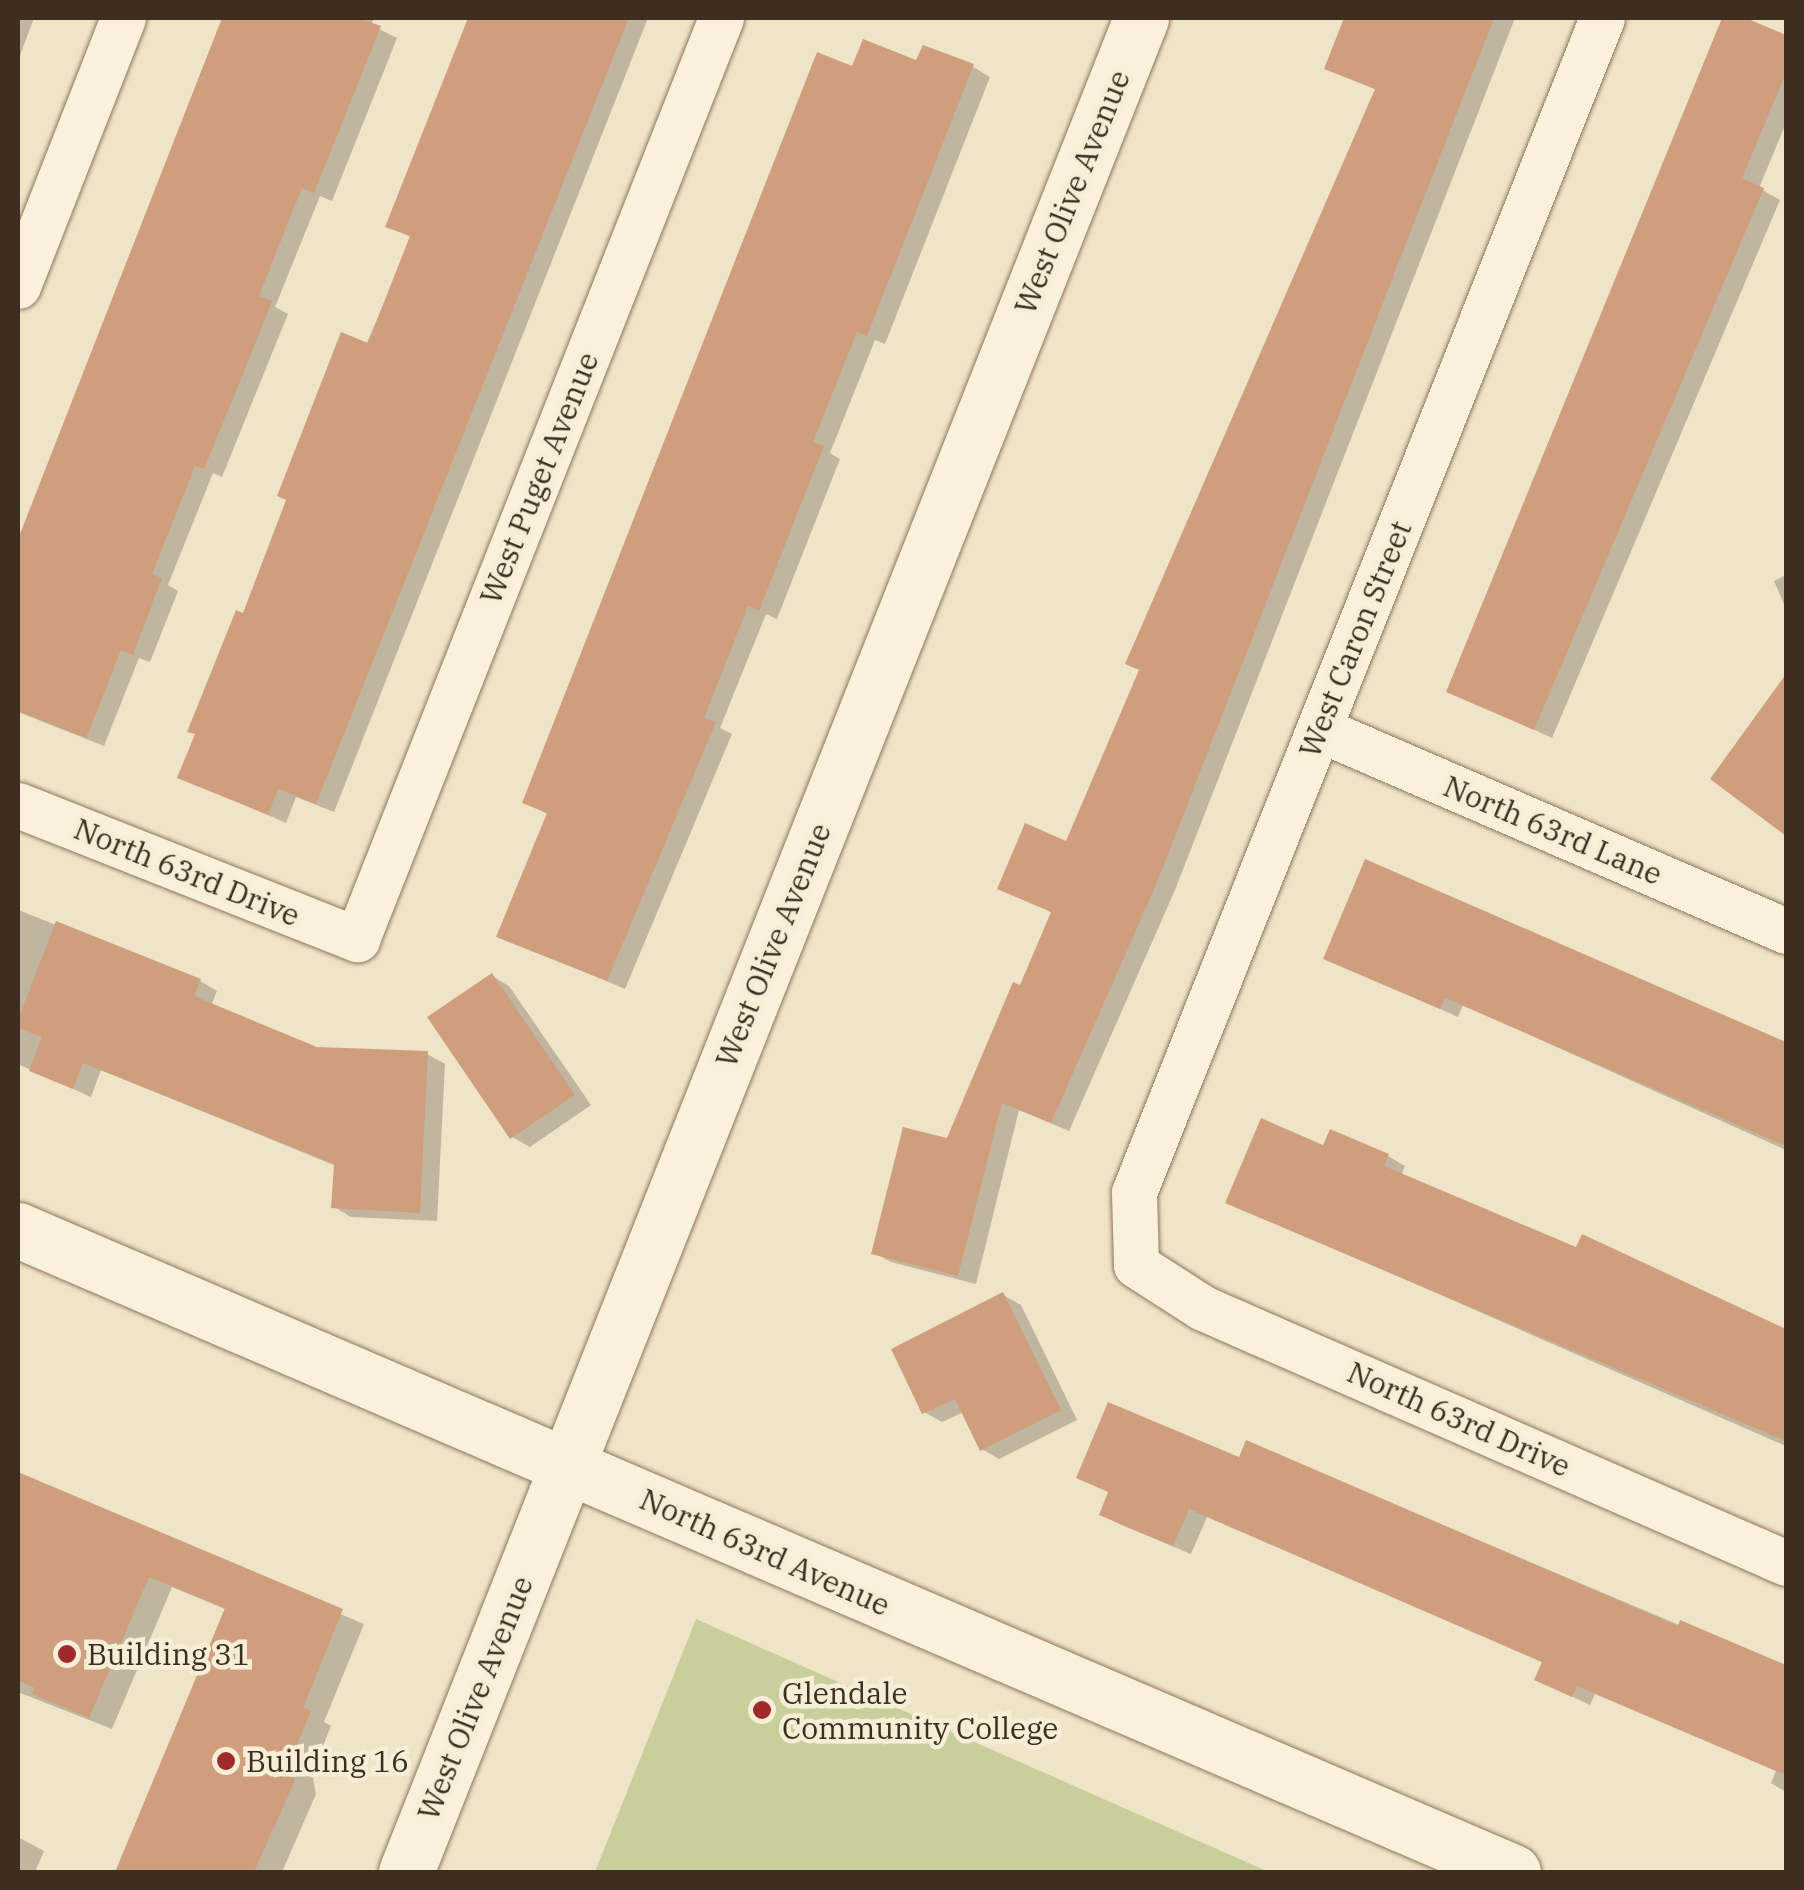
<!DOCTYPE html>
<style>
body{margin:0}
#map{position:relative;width:1804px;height:1890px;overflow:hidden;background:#f0e4c8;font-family:"IBM Plex Serif",serif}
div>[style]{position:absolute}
.green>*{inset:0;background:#c9cf9b}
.shadow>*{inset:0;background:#0003}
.building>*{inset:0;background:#cf9f7d}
.roads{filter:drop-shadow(0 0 2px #8d765c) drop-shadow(0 0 2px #8d765c)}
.street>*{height:45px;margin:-22.5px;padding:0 22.5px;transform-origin:22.5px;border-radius:22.5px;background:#faf1dc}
.secondary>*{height:55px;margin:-27.5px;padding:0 27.5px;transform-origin:27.5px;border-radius:27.5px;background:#faf1dc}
.dots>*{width:28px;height:28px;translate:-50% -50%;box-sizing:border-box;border:5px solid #f7eed8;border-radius:50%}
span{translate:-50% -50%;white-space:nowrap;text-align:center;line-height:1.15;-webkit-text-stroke:9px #f7eed8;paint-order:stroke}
.street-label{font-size:30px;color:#3d2e20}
.poi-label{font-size:30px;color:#3d2e20}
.left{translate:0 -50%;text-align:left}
.frame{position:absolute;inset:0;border:20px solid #3d2e20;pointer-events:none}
</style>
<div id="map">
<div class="green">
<i style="clip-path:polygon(696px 1619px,1269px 1872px,595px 1872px)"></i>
</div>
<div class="shadow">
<i style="clip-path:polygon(18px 18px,34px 18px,18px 61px)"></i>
<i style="clip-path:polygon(224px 18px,374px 18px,371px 25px,397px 38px,332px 201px,320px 196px,275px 307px,288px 314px,222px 477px,213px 473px,168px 585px,178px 591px,150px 662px,139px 658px,104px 746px,18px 712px,18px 543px)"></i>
<i style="clip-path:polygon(470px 18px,648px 18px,334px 812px,296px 797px,286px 823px,180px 777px,412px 238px,389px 226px)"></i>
<i style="clip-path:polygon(1346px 18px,1515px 18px,1175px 890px,1069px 1131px,1019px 1110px,976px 1284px,891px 1262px,874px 1253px,949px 1141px,1053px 913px,1000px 888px,1068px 844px,1377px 90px,1327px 67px)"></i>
<i style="clip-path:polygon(1725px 18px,1786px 38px,1786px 123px,1759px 188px,1780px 200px,1552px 738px,1449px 691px)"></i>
<i style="clip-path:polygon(918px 63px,973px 67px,990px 77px,885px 344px,875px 340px,830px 453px,840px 459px,777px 619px,766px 614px,720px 728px,732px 734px,625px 989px,500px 936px,549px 815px,525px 802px,854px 70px)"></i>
<i style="clip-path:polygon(1786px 575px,1786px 609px,1774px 581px)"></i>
<i style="clip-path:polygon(1786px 678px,1786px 833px,1713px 778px)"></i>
<i style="clip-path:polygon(1367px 862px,1786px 1043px,1786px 1150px,1463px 1005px,1458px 1017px,1326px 958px)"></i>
<i style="clip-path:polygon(18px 910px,200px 981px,217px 991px,211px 1006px,317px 1049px,427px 1054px,445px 1064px,437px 1221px,351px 1217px,334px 1207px,336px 1166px,101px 1070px,91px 1097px,18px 1064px)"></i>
<i style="clip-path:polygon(492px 976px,509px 986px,591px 1105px,530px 1147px,512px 1137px)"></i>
<i style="clip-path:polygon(1325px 1148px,1388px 1156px,1405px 1166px,1401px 1176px,1577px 1250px,1583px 1237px,1786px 1332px,1786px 1446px,1228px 1202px)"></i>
<i style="clip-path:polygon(1003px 1295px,1021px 1305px,1077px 1420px,999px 1459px,982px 1449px,964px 1412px,942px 1422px,924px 1412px)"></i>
<i style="clip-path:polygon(1248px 1443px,1786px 1670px,1786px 1792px,1771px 1783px,1776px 1771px,1595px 1694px,1590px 1705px,1554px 1688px,1544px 1663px,1207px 1517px,1191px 1554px,1119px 1524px,1102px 1514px,1111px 1493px,1079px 1477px,1240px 1461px)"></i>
<i style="clip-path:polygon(18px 1475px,364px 1624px,324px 1722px,331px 1726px,312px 1773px,316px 1794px,282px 1872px,120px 1872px,227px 1610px,172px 1587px,112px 1729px,18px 1692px)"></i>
<i style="clip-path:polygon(18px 1837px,44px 1851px,35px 1872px,18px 1872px)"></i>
</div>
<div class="building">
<i style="clip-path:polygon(222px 18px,359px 18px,381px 26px,314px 193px,302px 188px,259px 296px,272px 301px,241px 379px,204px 469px,195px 466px,152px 574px,162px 578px,133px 655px,121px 650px,86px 738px,18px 711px,18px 539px)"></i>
<i style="clip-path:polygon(468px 18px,629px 18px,316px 804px,278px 789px,268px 815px,177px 778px,195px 734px,187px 732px,236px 610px,243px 613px,286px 500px,277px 496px,341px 332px,368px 343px,410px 236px,385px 227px)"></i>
<i style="clip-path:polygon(1344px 18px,1494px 18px,1158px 880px,1051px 1123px,1002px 1103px,958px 1276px,871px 1254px,903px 1127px,947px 1138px,1013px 982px,1020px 985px,1051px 912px,997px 889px,1025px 823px,1066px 841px,1139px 670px,1125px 664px,1375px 89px,1324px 69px)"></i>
<i style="clip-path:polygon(1722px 18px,1746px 18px,1786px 35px,1786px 73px,1742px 178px,1764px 188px,1534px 730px,1446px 692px)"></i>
<i style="clip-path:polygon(863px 39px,916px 60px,923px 45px,974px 64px,867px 336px,857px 332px,813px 442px,824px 446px,759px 611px,748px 606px,704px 718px,716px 722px,607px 981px,496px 937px,547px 813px,522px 803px,817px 52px,852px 66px)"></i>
<i style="clip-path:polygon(1786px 674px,1786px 836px,1710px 779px)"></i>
<i style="clip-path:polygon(1365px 859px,1786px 1042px,1786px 1146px,1445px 998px,1440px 1009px,1323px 959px)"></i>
<i style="clip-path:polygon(56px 921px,201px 979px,194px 996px,317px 1047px,428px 1051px,420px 1213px,331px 1208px,334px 1164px,83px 1063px,73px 1089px,29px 1071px,42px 1037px,18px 1028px,18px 1020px)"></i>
<i style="clip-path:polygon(492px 973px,575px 1095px,510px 1139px,427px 1017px)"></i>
<i style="clip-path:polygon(1261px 1118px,1323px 1145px,1330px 1129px,1389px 1154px,1384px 1166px,1576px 1247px,1582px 1234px,1786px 1329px,1786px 1441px,1225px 1203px)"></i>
<i style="clip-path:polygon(1003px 1292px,1061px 1410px,980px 1451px,955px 1399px,922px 1414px,891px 1349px)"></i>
<i style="clip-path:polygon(1108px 1402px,1239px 1457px,1246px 1440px,1678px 1626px,1680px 1620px,1786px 1665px,1786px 1775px,1577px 1686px,1572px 1697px,1534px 1680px,1542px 1662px,1189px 1509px,1173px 1546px,1099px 1515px,1108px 1492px,1076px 1478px)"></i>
<i style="clip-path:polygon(18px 1472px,343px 1609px,303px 1708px,311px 1711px,291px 1759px,295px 1780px,254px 1872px,115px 1872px,225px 1608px,149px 1577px,89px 1718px,32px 1694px,35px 1688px,18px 1680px)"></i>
</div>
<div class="roads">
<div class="street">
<i style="left:1602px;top:18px;width:1264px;rotate:111.73deg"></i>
<i style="left:1134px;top:1192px;width:73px;rotate:88.4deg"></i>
<i style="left:1136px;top:1265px;width:80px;rotate:32.7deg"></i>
<i style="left:1203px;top:1308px;width:636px;rotate:23.62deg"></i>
<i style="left:18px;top:286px;width:288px;rotate:-68.6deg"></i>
<i style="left:1319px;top:729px;width:509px;rotate:23.39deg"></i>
<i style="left:18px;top:805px;width:365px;rotate:21.6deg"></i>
<i style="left:357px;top:939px;width:990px;rotate:-68.43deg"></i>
</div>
<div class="secondary">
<i style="left:18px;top:1230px;width:1627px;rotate:23.24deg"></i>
<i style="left:406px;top:1872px;width:1994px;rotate:-68.37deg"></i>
</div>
</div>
<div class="dots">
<i style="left:67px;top:1654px;background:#9e2a2b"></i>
<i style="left:762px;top:1710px;background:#9e2a2b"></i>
<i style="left:226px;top:1761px;background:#9e2a2b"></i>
</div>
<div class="street-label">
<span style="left:1072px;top:192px;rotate:-68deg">West Olive Avenue</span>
<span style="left:539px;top:478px;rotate:-68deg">West Puget Avenue</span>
<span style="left:1355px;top:639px;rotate:-68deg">West Caron Street</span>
<span style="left:1553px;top:830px;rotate:23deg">North 63rd Lane</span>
<span style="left:187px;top:872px;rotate:22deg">North 63rd Drive</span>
<span style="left:773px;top:945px;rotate:-68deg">West Olive Avenue</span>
<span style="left:1459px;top:1419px;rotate:24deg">North 63rd Drive</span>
<span style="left:765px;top:1552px;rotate:24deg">North 63rd Avenue</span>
<span style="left:475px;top:1698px;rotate:-68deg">West Olive Avenue</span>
</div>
<div class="poi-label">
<span class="left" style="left:87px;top:1654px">Building 31</span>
<span class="left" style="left:782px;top:1710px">Glendale<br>Community College</span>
<span class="left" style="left:246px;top:1761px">Building 16</span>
</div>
<div class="frame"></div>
</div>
